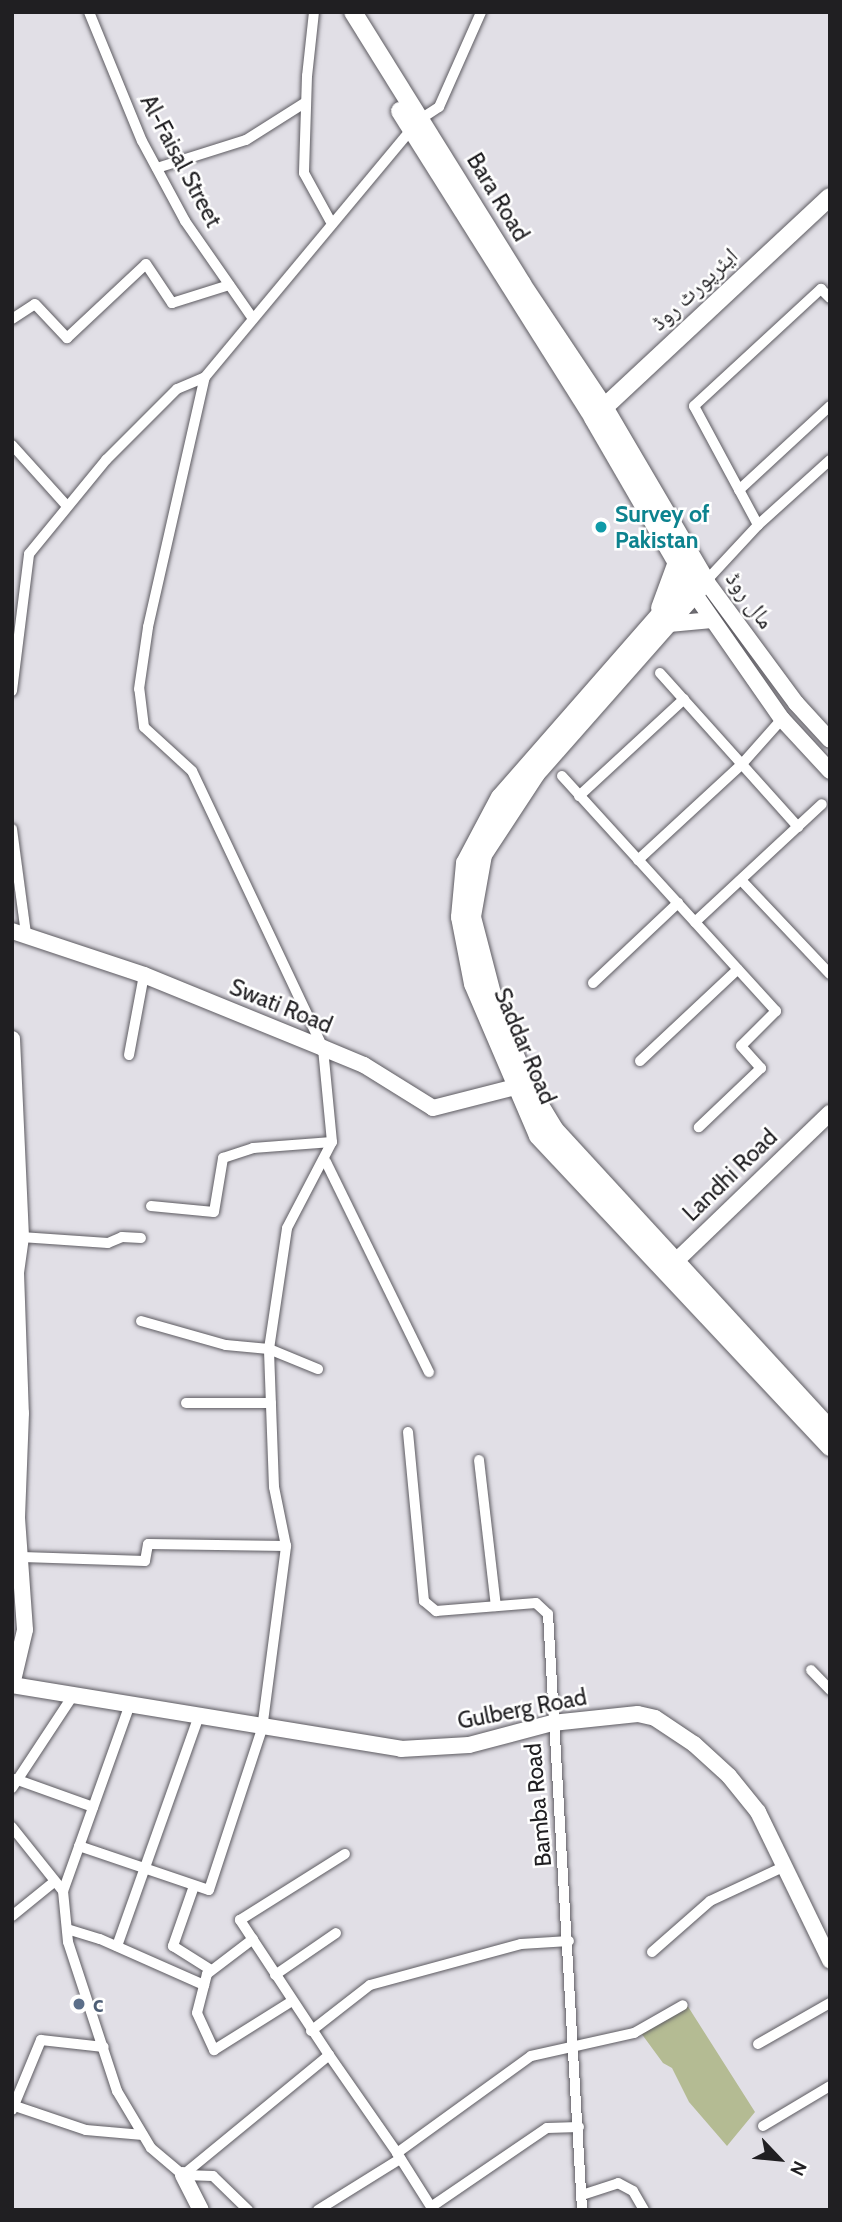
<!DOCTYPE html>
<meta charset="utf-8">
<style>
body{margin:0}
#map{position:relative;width:842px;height:2222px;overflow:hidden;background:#e1dfe6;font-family:Cabin,"Noto Naskh Arabic",sans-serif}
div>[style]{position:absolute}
.green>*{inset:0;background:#b4bb93}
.roads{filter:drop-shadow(0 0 2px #5d5b61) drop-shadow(0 0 2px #5d5b61)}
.street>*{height:10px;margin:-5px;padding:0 5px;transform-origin:5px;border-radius:5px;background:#fff}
.secondary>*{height:16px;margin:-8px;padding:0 8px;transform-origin:8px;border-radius:8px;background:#fff}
.primary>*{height:18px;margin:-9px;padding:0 9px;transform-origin:9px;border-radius:9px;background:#fff}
.dots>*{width:19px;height:19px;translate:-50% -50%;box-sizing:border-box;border:4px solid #fff;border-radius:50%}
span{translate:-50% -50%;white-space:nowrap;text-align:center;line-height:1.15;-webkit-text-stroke:5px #fff;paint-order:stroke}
.street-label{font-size:23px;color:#201f22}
.culture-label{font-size:23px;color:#0d838f;font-weight:700}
.left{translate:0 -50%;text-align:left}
.service-label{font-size:23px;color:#4e5e75;font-weight:700}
.frame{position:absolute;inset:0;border:14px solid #201f22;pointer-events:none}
.north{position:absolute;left:744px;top:2124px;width:70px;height:70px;-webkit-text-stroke:5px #fff;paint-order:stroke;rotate:116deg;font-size:19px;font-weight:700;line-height:28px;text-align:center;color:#201f22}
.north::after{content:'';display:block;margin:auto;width:24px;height:32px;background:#201f22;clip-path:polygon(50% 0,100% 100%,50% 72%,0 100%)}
</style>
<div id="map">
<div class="green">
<i style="clip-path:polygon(687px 2005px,755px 2112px,727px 2146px,689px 2102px,672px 2068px,663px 2063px,641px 2033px)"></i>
</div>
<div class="roads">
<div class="street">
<i style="left:89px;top:12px;width:139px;rotate:67.7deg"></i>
<i style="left:142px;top:141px;width:91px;rotate:61.7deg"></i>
<i style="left:185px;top:221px;width:119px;rotate:55.2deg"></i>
<i style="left:314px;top:12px;width:64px;rotate:96.2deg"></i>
<i style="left:307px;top:76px;width:97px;rotate:91.8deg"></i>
<i style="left:304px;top:173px;width:58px;rotate:61.2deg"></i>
<i style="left:419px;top:120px;width:24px;rotate:-33deg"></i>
<i style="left:439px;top:107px;width:104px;rotate:-66.1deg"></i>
<i style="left:157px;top:168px;width:93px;rotate:-17.5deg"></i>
<i style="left:246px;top:140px;width:71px;rotate:-32.3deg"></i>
<i style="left:12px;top:319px;width:27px;rotate:-33deg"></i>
<i style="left:35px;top:304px;width:47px;rotate:46.7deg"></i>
<i style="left:67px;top:338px;width:108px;rotate:-43.1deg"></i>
<i style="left:146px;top:264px;width:47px;rotate:56.3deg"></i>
<i style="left:172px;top:303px;width:60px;rotate:-17.5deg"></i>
<i style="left:12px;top:445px;width:82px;rotate:48deg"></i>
<i style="left:739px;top:490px;width:124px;rotate:-42.7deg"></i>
<i style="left:758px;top:525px;width:135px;rotate:-118.3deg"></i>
<i style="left:694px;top:406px;width:173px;rotate:-42.7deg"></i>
<i style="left:821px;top:289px;width:13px;rotate:45deg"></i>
<i style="left:706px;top:581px;width:76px;rotate:-47.1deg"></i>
<i style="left:758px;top:525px;width:97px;rotate:-42.1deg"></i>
<i style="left:660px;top:673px;width:207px;rotate:48.1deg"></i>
<i style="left:12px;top:691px;width:138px;rotate:-82.9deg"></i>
<i style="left:29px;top:554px;width:122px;rotate:-50.7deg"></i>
<i style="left:106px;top:460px;width:100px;rotate:-45deg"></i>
<i style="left:177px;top:389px;width:30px;rotate:-23deg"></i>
<i style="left:562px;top:776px;width:318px;rotate:47.7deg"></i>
<i style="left:776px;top:1011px;width:49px;rotate:135deg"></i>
<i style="left:741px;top:1046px;width:30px;rotate:48deg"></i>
<i style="left:761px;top:1068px;width:86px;rotate:136.4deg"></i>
<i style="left:579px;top:796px;width:143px;rotate:-42.7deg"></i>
<i style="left:12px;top:829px;width:106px;rotate:82.4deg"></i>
<i style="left:638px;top:860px;width:142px;rotate:-42.7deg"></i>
<i style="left:742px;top:764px;width:60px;rotate:-48.4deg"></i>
<i style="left:741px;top:880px;width:129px;rotate:46.6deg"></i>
<i style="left:695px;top:922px;width:173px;rotate:-42.9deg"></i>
<i style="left:593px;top:983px;width:117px;rotate:-43.3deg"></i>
<i style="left:129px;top:1055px;width:81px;rotate:-79.4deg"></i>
<i style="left:640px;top:1061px;width:134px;rotate:-43.2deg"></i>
<i style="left:326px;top:1162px;width:234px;rotate:63.9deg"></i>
<i style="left:151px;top:1206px;width:63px;rotate:5.4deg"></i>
<i style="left:214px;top:1212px;width:55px;rotate:-80.5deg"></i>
<i style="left:223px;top:1158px;width:32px;rotate:-18deg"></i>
<i style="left:253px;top:1148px;width:79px;rotate:-4.3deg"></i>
<i style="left:21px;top:1237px;width:87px;rotate:3.9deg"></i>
<i style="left:108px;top:1243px;width:15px;rotate:-23deg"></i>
<i style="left:122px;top:1237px;width:19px;rotate:3deg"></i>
<i style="left:141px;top:1321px;width:88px;rotate:15.8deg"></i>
<i style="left:226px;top:1345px;width:43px;rotate:5.3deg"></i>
<i style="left:269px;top:1349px;width:53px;rotate:22.2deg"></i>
<i style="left:186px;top:1403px;width:85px"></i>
<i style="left:408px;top:1432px;width:170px;rotate:84.6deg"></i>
<i style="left:424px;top:1601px;width:16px;rotate:40deg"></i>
<i style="left:436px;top:1611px;width:100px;rotate:-4.6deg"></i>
<i style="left:536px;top:1603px;width:16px;rotate:43deg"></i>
<i style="left:548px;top:1614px;width:597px;rotate:86.73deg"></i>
<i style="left:479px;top:1460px;width:147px;rotate:83.4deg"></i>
<i style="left:22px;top:1557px;width:123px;rotate:1.9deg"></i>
<i style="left:145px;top:1561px;width:17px;rotate:-80deg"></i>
<i style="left:148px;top:1544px;width:138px;rotate:0.8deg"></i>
<i style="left:811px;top:1670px;width:28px;rotate:46deg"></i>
<i style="left:129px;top:1707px;width:195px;rotate:109.7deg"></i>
<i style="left:63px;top:1891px;width:51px;rotate:84.4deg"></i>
<i style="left:68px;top:1942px;width:157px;rotate:71.8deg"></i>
<i style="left:117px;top:2091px;width:66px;rotate:59.2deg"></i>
<i style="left:151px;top:2148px;width:42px;rotate:40.2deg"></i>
<i style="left:183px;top:2175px;width:189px;rotate:-39.4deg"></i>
<i style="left:329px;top:2055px;width:162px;rotate:-123.4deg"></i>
<i style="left:240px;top:1920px;width:124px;rotate:-32.2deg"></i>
<i style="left:15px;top:1779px;width:83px;rotate:19.7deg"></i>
<i style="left:12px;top:1788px;width:109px;rotate:-56.6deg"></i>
<i style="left:12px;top:1827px;width:82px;rotate:51.4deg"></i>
<i style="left:79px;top:1846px;width:137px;rotate:18.7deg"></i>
<i style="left:209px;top:1890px;width:169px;rotate:-71.8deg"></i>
<i style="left:262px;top:1729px;width:185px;rotate:-82.5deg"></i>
<i style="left:286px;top:1546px;width:60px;rotate:-101.5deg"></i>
<i style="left:274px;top:1487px;width:138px;rotate:-92.1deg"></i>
<i style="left:269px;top:1349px;width:122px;rotate:-81.5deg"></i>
<i style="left:287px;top:1228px;width:97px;rotate:-62.4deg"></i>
<i style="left:332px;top:1142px;width:94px;rotate:-95.5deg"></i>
<i style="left:323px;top:1048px;width:306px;rotate:-115.3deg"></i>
<i style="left:192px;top:771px;width:65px;rotate:-137.5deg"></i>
<i style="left:144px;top:727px;width:38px;rotate:-97deg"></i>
<i style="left:139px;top:689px;width:63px;rotate:-81.7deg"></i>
<i style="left:148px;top:627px;width:256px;rotate:-77.2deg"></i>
<i style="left:205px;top:377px;width:322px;rotate:-50.2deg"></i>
<i style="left:194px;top:1886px;width:64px;rotate:109.3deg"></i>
<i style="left:173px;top:1946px;width:45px;rotate:32.3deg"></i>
<i style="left:12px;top:1916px;width:55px;rotate:-39.1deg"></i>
<i style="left:67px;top:1929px;width:34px;rotate:17deg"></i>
<i style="left:100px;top:1939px;width:114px;rotate:23.9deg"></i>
<i style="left:253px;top:1939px;width:58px;rotate:142.7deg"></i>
<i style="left:207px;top:1974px;width:40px;rotate:104.4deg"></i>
<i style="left:197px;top:2013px;width:41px;rotate:65.3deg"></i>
<i style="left:214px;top:2050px;width:92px;rotate:-32.1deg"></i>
<i style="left:117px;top:1946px;width:241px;rotate:-70.4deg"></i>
<i style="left:652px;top:1952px;width:77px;rotate:-41.3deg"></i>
<i style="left:710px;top:1901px;width:83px;rotate:-25deg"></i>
<i style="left:275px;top:1975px;width:74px;rotate:-34.5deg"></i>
<i style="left:311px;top:2031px;width:75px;rotate:-37.9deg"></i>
<i style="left:370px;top:1985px;width:156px;rotate:-15.2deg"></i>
<i style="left:521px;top:1944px;width:48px;rotate:-3.6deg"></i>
<i style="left:758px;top:2044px;width:83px;rotate:-29.7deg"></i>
<i style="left:329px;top:2055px;width:119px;rotate:55.2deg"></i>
<i style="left:397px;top:2153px;width:165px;rotate:-35.9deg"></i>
<i style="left:531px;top:2056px;width:106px;rotate:-12.6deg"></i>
<i style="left:634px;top:2033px;width:56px;rotate:-29.7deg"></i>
<i style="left:12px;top:2105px;width:78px;rotate:18.7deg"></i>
<i style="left:86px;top:2130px;width:57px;rotate:5deg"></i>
<i style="left:12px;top:2110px;width:76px;rotate:-67.5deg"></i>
<i style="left:41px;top:2040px;width:63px;rotate:6.3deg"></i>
<i style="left:763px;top:2126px;width:78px;rotate:-30.8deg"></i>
<i style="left:397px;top:2153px;width:67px;rotate:57.7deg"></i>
<i style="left:184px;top:2175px;width:29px;rotate:2deg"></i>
<i style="left:213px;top:2176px;width:49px;rotate:44.2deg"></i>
<i style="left:582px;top:2195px;width:38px;rotate:-18deg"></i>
<i style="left:618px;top:2183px;width:17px;rotate:28deg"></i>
<i style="left:633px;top:2191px;width:22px;rotate:60deg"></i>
<i style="left:431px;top:2207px;width:140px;rotate:-34.3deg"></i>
<i style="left:547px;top:2128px;width:32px;rotate:-2deg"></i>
<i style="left:318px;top:2210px;width:97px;rotate:-31.9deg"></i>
</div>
<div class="secondary">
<i style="left:706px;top:581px;width:152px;rotate:53.6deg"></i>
<i style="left:796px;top:703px;width:50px;rotate:47.4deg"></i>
<i style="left:694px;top:593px;width:154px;rotate:55.1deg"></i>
<i style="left:782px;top:719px;width:71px;rotate:47.3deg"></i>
<i style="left:669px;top:624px;width:43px;rotate:-5.3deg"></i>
<i style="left:12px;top:931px;width:139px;rotate:18.4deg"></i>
<i style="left:144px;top:975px;width:193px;rotate:22.2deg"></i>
<i style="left:323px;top:1048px;width:44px;rotate:22.5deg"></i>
<i style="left:364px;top:1065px;width:81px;rotate:31.9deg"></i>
<i style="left:433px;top:1108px;width:97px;rotate:-14.3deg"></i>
<i style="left:12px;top:1039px;width:198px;rotate:87.4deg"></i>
<i style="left:21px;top:1237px;width:36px;rotate:98deg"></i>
<i style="left:16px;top:1273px;width:140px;rotate:88deg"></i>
<i style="left:21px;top:1413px;width:105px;rotate:92.2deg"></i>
<i style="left:17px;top:1518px;width:112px;rotate:85.9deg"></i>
<i style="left:25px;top:1630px;width:57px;rotate:103.3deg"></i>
<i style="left:675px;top:1262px;width:215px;rotate:-43.9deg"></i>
<i style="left:12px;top:1685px;width:394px;rotate:9.3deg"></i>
<i style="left:401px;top:1749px;width:68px;rotate:-3.4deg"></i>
<i style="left:469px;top:1745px;width:86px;rotate:-14.8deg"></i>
<i style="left:552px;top:1723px;width:86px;rotate:-6deg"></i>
<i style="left:638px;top:1714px;width:17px;rotate:13deg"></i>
<i style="left:655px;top:1718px;width:47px;rotate:33.7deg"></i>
<i style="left:694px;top:1744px;width:47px;rotate:42.4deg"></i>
<i style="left:729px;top:1776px;width:46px;rotate:51.1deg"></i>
<i style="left:758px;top:1812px;width:165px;rotate:64.1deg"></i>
<i style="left:183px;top:2175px;width:39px;rotate:63deg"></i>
</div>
<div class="primary">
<i style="left:353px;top:12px;width:320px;rotate:58.1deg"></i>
<i style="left:522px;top:284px;width:148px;rotate:56.3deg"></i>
<i style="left:604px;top:407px;width:202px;rotate:59.6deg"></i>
<i style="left:706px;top:581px;width:257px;rotate:131.4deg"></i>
<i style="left:536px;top:774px;width:97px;rotate:123.2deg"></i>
<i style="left:483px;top:855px;width:63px;rotate:100.1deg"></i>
<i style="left:472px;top:917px;width:95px;rotate:75.4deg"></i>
<i style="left:496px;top:1009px;width:81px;rotate:67.5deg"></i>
<i style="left:527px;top:1084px;width:54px;rotate:58.7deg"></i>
<i style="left:555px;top:1130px;width:406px;rotate:47.4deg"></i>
<i style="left:400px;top:111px;width:363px;rotate:57.8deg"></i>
<i style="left:593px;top:418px;width:201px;rotate:59.9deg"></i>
<i style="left:597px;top:414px;width:318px;rotate:-43deg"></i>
<i style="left:692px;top:578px;width:291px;rotate:131.2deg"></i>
<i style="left:500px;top:797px;width:75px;rotate:117.9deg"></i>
<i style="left:465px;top:863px;width:54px;rotate:95.3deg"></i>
<i style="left:460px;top:917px;width:68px;rotate:79deg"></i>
<i style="left:473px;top:984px;width:165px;rotate:66.8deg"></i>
<i style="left:538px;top:1136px;width:427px;rotate:46.8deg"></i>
<i style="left:660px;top:608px;width:49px;rotate:-69.7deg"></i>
</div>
</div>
<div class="dots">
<i style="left:601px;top:527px;background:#0f9aa8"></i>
<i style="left:79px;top:2004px;background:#5c6f8a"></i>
</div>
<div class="street-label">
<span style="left:181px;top:161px;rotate:62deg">Al-Faisal Street</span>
<span style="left:498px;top:197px;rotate:59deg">Bara Road</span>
<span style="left:694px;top:289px;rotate:-43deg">ایئرپورٹ روڈ</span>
<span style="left:750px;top:600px;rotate:54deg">مال روڈ</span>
<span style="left:281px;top:1006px;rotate:22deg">Swati Road</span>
<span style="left:525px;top:1046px;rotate:67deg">Saddar Road</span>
<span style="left:730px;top:1175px;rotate:-44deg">Landhi Road</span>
<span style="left:522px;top:1709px;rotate:-11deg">Gulberg Road</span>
<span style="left:538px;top:1805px;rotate:-95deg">Bamba Road</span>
</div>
<div class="culture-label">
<span class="left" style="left:615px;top:527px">Survey of<br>Pakistan</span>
</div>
<div class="service-label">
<span class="left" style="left:93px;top:2004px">c</span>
</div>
<div class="frame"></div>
<div class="north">N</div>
</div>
